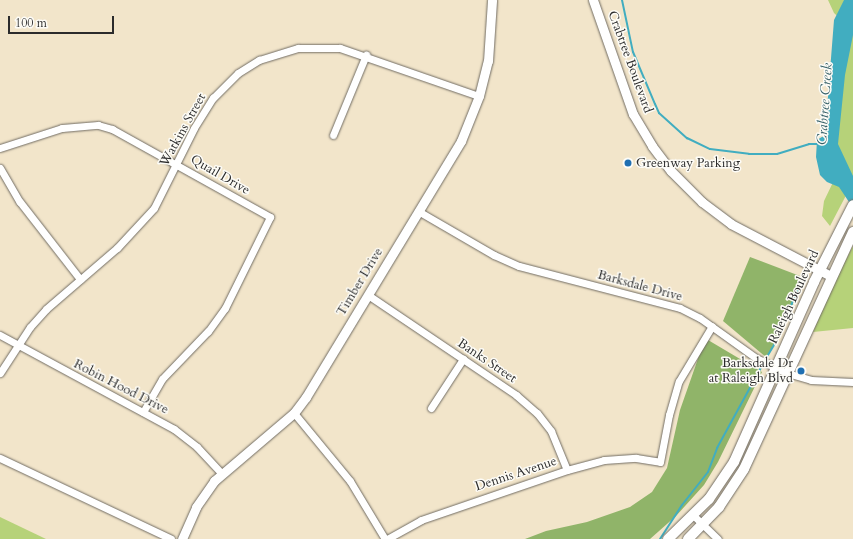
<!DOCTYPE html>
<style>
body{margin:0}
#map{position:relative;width:853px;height:539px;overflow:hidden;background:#f2e5ca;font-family:Cardo,serif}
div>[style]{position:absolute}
.green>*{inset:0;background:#b6d279}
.forest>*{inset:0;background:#90b469}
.water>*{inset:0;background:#41adc0}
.stream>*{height:2px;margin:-1px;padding:0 1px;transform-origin:1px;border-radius:1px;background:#41adc0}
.roads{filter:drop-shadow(0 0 1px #716c63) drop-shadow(0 0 1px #716c63)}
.street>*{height:7px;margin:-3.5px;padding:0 3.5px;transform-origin:3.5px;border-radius:3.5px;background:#fff}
.secondary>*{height:9px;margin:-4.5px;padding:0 4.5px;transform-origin:4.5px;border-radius:4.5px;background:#fff}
.primary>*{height:10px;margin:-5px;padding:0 5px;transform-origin:5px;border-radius:5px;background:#fff}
.dots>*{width:11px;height:11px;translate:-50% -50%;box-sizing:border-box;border:2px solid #fdfcf7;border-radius:50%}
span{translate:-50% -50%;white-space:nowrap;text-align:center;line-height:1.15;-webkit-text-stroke:3px #fdfcf7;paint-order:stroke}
.street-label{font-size:13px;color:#2b2b2b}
.poi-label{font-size:13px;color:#2b2b2b}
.left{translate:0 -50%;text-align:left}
.right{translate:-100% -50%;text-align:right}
.water-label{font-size:14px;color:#345f67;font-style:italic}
.scale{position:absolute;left:8px;top:16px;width:106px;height:18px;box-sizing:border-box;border:2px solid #2b2b2b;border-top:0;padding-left:5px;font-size:12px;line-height:14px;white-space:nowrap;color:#2b2b2b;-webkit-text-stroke:3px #fdfcf7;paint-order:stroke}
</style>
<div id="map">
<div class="green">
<i style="clip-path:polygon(828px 0,853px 0,853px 182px,830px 226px,822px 216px,824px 201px,836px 176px,835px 154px,847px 25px,834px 13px)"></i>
<i style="clip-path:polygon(853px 246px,853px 328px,813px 332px,831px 288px)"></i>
<i style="clip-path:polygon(0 517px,46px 539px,0 539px)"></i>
</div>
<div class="forest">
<i style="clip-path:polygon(750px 257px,800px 276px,803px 283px,767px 358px,723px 321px)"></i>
<i style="clip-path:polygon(708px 340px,762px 372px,718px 462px,704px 485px,676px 516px,650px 539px,525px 539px,546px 531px,587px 522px,630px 507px,652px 492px,667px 468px,680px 410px,700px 353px)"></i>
</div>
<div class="water">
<i style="clip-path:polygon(844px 0,853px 0,853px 35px,845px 75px,838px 144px,853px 176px,853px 208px,839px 187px,827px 182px,820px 175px,816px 157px,817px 140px,825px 135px,821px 123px,827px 109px,834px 20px)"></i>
</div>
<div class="stream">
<i style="left:622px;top:0;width:53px;rotate:78.1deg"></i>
<i style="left:633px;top:52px;width:56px;rotate:67.1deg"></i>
<i style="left:655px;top:104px;width:10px;rotate:66deg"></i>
<i style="left:659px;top:113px;width:38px;rotate:42deg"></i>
<i style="left:687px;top:138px;width:25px;rotate:26deg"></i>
<i style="left:710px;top:149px;width:39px;rotate:7deg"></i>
<i style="left:749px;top:154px;width:28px"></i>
<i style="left:777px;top:154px;width:34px;rotate:-17deg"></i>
<i style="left:809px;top:144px;width:10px"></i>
<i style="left:765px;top:360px;width:21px;rotate:-59deg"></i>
<i style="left:776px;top:342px;width:63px;rotate:-67.5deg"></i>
<i style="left:660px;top:539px;width:40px;rotate:-57.1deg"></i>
<i style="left:682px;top:505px;width:42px;rotate:-51.8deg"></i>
<i style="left:708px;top:472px;width:26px;rotate:-69deg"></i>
<i style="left:717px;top:448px;width:96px;rotate:-61.3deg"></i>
</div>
<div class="roads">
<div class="street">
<i style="left:333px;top:135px;width:87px;rotate:-67.6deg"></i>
<i style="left:0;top:148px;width:65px;rotate:-17.9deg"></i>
<i style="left:62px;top:128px;width:36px;rotate:-5deg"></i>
<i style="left:98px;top:125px;width:15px;rotate:16deg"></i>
<i style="left:112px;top:129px;width:181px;rotate:29.1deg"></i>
<i style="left:270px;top:217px;width:102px;rotate:116.3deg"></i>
<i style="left:225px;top:308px;width:29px;rotate:126deg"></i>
<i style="left:208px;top:331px;width:66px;rotate:133.8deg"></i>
<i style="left:162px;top:379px;width:38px;rotate:120deg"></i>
<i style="left:0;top:168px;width:39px;rotate:60deg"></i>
<i style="left:20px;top:202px;width:98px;rotate:52.1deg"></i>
<i style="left:418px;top:211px;width:88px;rotate:30.1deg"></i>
<i style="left:494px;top:255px;width:27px;rotate:24deg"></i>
<i style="left:519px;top:266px;width:166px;rotate:14.6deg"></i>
<i style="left:680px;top:308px;width:22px;rotate:27deg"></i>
<i style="left:700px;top:318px;width:69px;rotate:35.5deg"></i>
<i style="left:756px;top:358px;width:34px;rotate:26deg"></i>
<i style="left:787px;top:373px;width:25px;rotate:16deg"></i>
<i style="left:811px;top:380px;width:42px;rotate:2.7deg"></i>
<i style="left:368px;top:295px;width:179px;rotate:34deg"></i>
<i style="left:516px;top:395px;width:28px;rotate:41deg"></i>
<i style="left:537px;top:413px;width:23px;rotate:52deg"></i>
<i style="left:551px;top:431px;width:42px;rotate:67.7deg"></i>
<i style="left:0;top:335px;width:198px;rotate:28.4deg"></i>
<i style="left:174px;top:429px;width:29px;rotate:38deg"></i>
<i style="left:197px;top:447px;width:35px;rotate:47deg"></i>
<i style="left:0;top:373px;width:55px;rotate:-56.9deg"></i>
<i style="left:30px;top:327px;width:24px;rotate:-48deg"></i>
<i style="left:46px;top:309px;width:94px;rotate:-40.7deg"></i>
<i style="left:117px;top:248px;width:54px;rotate:-47.2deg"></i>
<i style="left:154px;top:208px;width:89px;rotate:-63.4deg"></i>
<i style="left:194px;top:128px;width:36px;rotate:-58deg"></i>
<i style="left:213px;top:98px;width:35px;rotate:-45deg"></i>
<i style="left:238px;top:73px;width:25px;rotate:-32deg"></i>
<i style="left:259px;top:60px;width:41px;rotate:-17.1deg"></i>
<i style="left:298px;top:48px;width:42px"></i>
<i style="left:340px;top:48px;width:147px;rotate:19.1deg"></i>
<i style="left:431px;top:408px;width:59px;rotate:-56.9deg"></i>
<i style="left:294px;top:413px;width:88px;rotate:50.5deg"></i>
<i style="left:350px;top:481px;width:68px;rotate:58.9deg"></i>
<i style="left:0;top:458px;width:189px;rotate:25.3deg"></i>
<i style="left:694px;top:516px;width:33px;rotate:44deg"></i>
<i style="left:387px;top:539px;width:39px;rotate:-29deg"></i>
<i style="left:421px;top:520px;width:154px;rotate:-18.9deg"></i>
<i style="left:567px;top:470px;width:38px;rotate:-15deg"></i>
<i style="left:604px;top:460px;width:32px;rotate:-4deg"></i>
<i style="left:636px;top:458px;width:24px;rotate:9deg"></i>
<i style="left:660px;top:462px;width:48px;rotate:-79.2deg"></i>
<i style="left:669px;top:415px;width:35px;rotate:-74deg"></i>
<i style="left:679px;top:381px;width:64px;rotate:-59deg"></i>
</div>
<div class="secondary">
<i style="left:593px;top:0;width:121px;rotate:70.7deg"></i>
<i style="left:633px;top:114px;width:37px;rotate:59deg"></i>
<i style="left:652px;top:146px;width:31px;rotate:53deg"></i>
<i style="left:671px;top:171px;width:44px;rotate:45deg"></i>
<i style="left:702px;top:202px;width:36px;rotate:37deg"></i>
<i style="left:731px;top:224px;width:113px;rotate:27.5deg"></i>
<i style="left:182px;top:539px;width:35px;rotate:-66deg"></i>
<i style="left:196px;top:507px;width:32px;rotate:-55deg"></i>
<i style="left:214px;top:481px;width:105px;rotate:-40.4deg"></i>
<i style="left:294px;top:413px;width:20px;rotate:-53deg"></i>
<i style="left:306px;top:397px;width:299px;rotate:-58.8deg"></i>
<i style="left:461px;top:141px;width:48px;rotate:-68.2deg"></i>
<i style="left:479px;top:96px;width:36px;rotate:-76deg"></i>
<i style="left:488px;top:61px;width:61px;rotate:-86.2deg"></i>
</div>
<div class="primary">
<i style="left:668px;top:539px;width:57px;rotate:-44.3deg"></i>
<i style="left:709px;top:499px;width:45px;rotate:-56deg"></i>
<i style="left:734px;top:462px;width:197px;rotate:-66deg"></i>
<i style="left:814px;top:282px;width:86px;rotate:-63.1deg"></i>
<i style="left:688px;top:539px;width:45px;rotate:-45.9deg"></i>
<i style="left:719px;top:507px;width:45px;rotate:-56.7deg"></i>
<i style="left:744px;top:469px;width:261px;rotate:-65.3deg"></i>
</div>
</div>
<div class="dots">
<i style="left:628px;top:163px;background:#1f6fb2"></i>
<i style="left:801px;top:371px;background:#1f6fb2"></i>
</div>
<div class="street-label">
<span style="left:630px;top:62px;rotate:70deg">Crabtree Boulevard</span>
<span style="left:183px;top:130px;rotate:-61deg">Watkins Street</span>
<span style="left:220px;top:175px;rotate:30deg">Quail Drive</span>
<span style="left:360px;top:282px;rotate:-59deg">Timber Drive</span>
<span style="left:640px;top:286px;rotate:15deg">Barksdale Drive</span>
<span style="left:794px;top:297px;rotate:-65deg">Raleigh Boulevard</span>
<span style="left:487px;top:361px;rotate:34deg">Banks Street</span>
<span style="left:121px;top:387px;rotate:27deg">Robin Hood Drive</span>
<span style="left:516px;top:474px;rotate:-18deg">Dennis Avenue</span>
</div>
<div class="poi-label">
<span class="left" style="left:636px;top:163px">Greenway Parking</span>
<span class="right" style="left:793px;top:371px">Barksdale Dr<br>at Raleigh Blvd</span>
</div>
<div class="water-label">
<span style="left:825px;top:104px;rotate:-86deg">Crabtree Creek</span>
</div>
<div class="scale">100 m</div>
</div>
